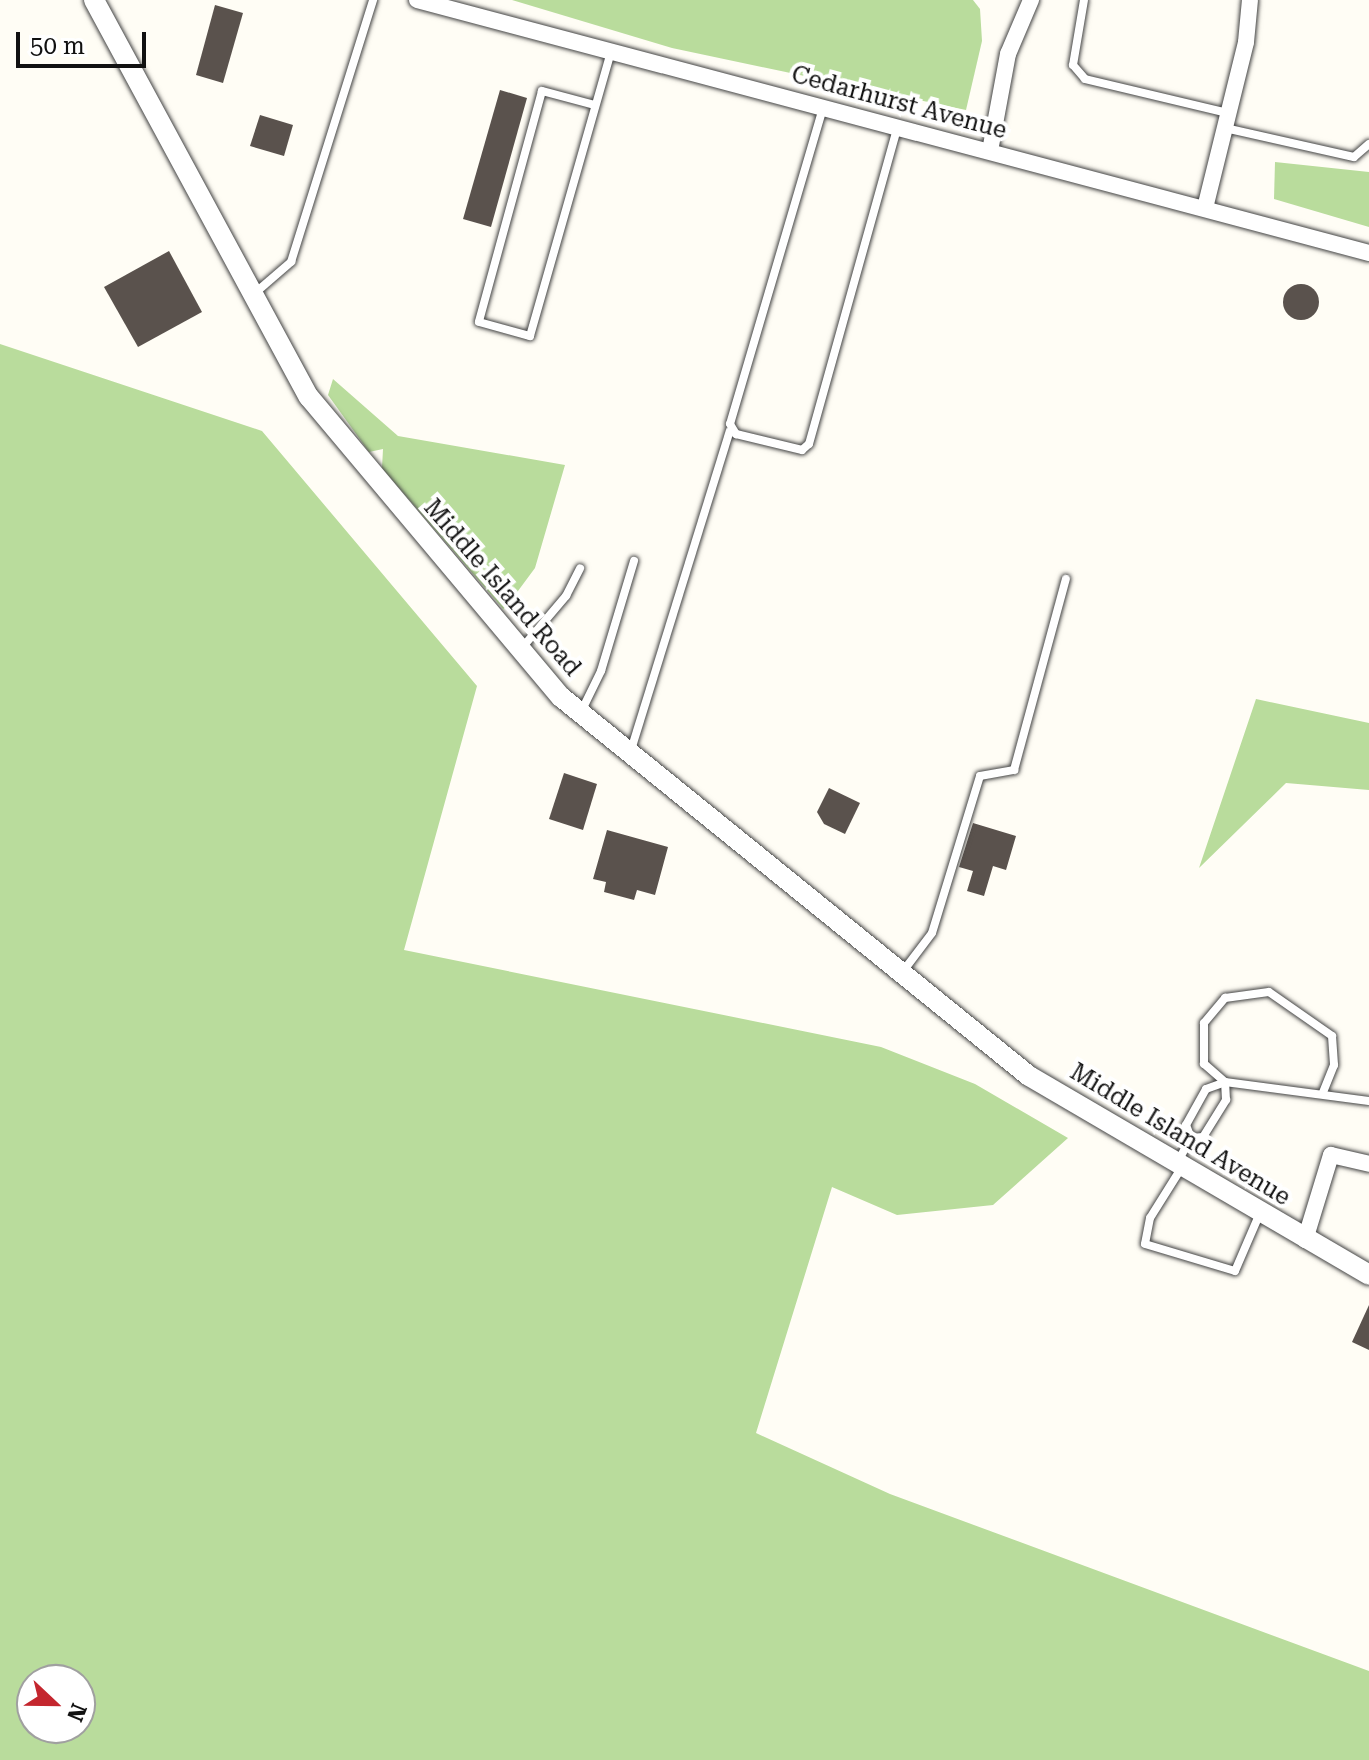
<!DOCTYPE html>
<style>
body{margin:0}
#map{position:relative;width:1369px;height:1760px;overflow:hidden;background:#fffdf5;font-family:"Roboto Serif",serif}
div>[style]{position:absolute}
.forest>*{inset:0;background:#b9dc9c}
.building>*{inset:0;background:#5a524d}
.round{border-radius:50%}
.roads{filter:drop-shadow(0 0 2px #444) drop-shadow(0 0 2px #444)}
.service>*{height:8px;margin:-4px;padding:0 4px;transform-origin:4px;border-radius:4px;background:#fff}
.minor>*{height:16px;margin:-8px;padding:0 8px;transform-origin:8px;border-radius:8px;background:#fff}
.tertiary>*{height:20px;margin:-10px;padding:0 10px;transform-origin:10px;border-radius:10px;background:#fff}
span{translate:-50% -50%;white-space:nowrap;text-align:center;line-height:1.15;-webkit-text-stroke:8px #fff;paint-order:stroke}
.street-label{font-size:24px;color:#111}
.north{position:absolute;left:16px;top:1664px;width:80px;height:80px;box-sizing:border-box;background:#fff;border:2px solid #a0a0a0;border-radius:50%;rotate:112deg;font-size:22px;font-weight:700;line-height:32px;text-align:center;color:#111}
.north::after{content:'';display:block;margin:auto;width:28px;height:36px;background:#c4262e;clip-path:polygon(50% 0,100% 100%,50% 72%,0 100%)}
.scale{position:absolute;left:16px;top:32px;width:130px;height:36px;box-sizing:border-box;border:4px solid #111;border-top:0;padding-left:10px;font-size:24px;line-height:28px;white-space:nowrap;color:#111;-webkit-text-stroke:6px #fff;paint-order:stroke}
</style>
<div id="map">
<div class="forest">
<i style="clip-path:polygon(512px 0,973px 0,980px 9px,982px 41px,966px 110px,672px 48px)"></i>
<i style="clip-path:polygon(1275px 162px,1369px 172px,1369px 227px,1274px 199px)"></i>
<i style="clip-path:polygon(evenodd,0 344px,262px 431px,477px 686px,404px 950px,881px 1047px,975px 1084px,1068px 1138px,993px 1205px,897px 1215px,832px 1187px,756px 1433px,890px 1494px,1369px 1671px,1369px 1760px,0 1760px,0 344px,32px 1680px,80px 1680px,80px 1728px,32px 1728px,32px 1680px)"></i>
<i style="clip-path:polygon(333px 379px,398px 436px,565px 465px,535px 568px,504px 610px,382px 468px,383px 449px,369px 452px,328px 395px)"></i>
<i style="clip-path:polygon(1256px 699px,1369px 723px,1369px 790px,1286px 783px,1199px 868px)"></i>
</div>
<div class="building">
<i style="clip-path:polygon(215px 5px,243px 13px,223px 83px,196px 75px)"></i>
<i style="clip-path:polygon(500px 90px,527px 98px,491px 227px,463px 219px)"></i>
<i style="clip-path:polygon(260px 115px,293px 125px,284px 156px,250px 146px)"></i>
<i style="clip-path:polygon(169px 251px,202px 312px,138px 347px,104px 287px)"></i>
<i class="round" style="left:1283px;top:284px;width:36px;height:36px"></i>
<i style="clip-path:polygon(564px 773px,597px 784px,583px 830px,549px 819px)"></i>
<i style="clip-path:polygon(829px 788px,860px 803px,845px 834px,824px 824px,817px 812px)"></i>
<i style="clip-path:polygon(973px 823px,1016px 836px,1006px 870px,993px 866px,984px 896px,967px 891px,973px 871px,959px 867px)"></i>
<i style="clip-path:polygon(607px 830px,668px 847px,655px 895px,637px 890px,634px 900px,604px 892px,606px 882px,593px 879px)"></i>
<i style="clip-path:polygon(1369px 1305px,1369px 1350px,1352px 1342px)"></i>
</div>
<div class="roads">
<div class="service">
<i style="left:1084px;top:0;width:66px;rotate:99.6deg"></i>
<i style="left:1073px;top:65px;width:18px;rotate:49deg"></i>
<i style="left:1085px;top:79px;width:147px;rotate:13.4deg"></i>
<i style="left:595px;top:105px;width:55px;rotate:-165.2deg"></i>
<i style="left:542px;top:91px;width:239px;rotate:105.3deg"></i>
<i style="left:479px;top:322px;width:53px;rotate:15.4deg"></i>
<i style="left:530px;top:336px;width:295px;rotate:-74.1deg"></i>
<i style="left:823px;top:108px;width:329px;rotate:106.4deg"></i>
<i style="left:730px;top:424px;width:12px;rotate:59deg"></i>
<i style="left:736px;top:434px;width:68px;rotate:13.6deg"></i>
<i style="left:802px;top:450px;width:9px;rotate:-41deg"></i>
<i style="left:809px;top:444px;width:328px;rotate:-74.4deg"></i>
<i style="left:1225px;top:128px;width:132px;rotate:12.7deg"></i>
<i style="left:1354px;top:157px;width:20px;rotate:-41deg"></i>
<i style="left:255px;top:293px;width:48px;rotate:-40.7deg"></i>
<i style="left:291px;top:262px;width:275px;rotate:-72.6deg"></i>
<i style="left:521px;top:649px;width:70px;rotate:-49.7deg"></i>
<i style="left:566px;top:596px;width:31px;rotate:-63deg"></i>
<i style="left:581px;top:712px;width:46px;rotate:-64deg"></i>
<i style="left:601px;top:671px;width:115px;rotate:-73.3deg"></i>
<i style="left:631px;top:750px;width:334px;rotate:-72.8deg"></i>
<i style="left:904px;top:970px;width:46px;rotate:-52.9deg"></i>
<i style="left:932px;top:933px;width:164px;rotate:-73deg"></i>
<i style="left:980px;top:776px;width:35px;rotate:-10deg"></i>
<i style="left:1014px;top:770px;width:198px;rotate:-74.8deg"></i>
<i style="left:1191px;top:1138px;width:12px;rotate:-5deg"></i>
<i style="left:1203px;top:1137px;width:44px;rotate:-58.1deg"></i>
<i style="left:1226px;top:1100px;width:18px;rotate:-93deg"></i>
<i style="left:1225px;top:1082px;width:28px;rotate:-139deg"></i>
<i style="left:1204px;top:1064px;width:41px;rotate:-90deg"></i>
<i style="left:1204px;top:1023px;width:33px;rotate:-50deg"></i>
<i style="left:1225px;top:998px;width:44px;rotate:-7.8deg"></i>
<i style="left:1269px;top:992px;width:77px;rotate:34.9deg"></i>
<i style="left:1332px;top:1036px;width:29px;rotate:86deg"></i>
<i style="left:1334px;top:1065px;width:29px;rotate:112deg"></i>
<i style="left:1191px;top:1138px;width:14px;rotate:-111deg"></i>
<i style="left:1186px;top:1125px;width:41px;rotate:-60.9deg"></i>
<i style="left:1206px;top:1089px;width:20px;rotate:-20deg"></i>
<i style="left:1225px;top:1082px;width:145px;rotate:7.5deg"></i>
<i style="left:1177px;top:1163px;width:29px;rotate:-61deg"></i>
<i style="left:1182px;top:1167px;width:60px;rotate:122.1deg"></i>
<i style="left:1150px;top:1218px;width:26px;rotate:101deg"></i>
<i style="left:1145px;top:1244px;width:94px;rotate:16.7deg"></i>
<i style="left:1235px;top:1271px;width:63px;rotate:-66.7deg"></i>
</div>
<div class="minor">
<i style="left:417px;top:0;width:985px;rotate:14.88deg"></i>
<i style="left:990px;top:151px;width:99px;rotate:-79.5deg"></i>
<i style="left:1008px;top:54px;width:59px;rotate:-66.9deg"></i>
<i style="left:1205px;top:208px;width:171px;rotate:-76.1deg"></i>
<i style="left:1246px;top:42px;width:42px;rotate:-84.6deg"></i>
<i style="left:1305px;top:1240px;width:89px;rotate:-73deg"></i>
<i style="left:1331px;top:1155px;width:39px;rotate:13deg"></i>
</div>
<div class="tertiary">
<i style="left:94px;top:0;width:451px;rotate:61.6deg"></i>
<i style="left:309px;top:397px;width:392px;rotate:50deg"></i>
<i style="left:561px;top:697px;width:602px;rotate:39deg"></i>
<i style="left:1029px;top:1076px;width:394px;rotate:30.3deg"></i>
</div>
</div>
<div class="street-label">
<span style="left:899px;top:103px;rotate:15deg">Cedarhurst Avenue</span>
<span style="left:502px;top:588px;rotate:49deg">Middle Island Road</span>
<span style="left:1180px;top:1135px;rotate:31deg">Middle Island Avenue</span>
</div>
<div class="north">N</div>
<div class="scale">50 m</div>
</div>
